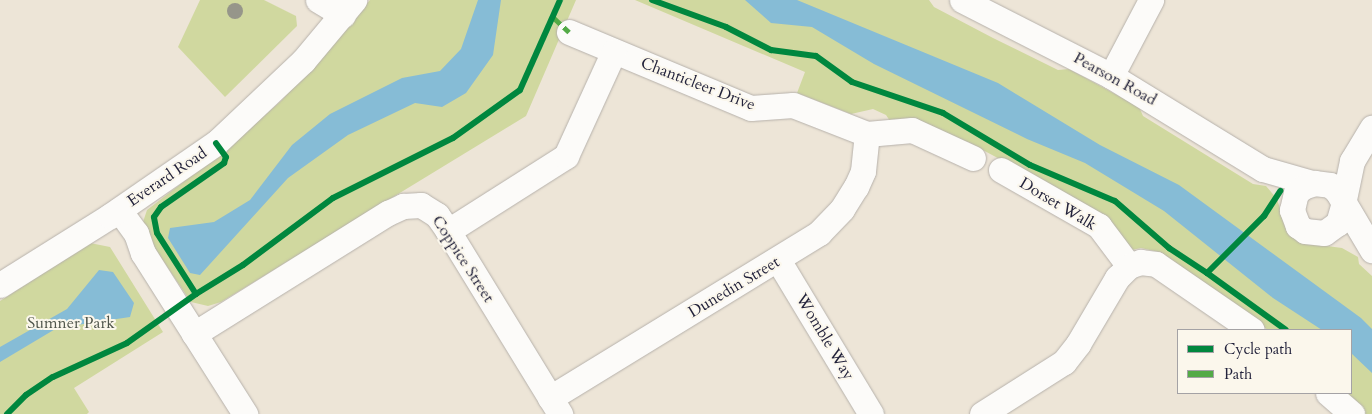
<!DOCTYPE html>
<style>
body{margin:0}
#map{position:relative;width:1372px;height:414px;overflow:hidden;background:#ede5d7;font-family:Cardo,serif}
div>[style]{position:absolute}
.green>*{inset:0;background:#d0d89f}
.water>*{inset:0;background:#86bcd6}
.roads{filter:drop-shadow(0 0 1px #b6b1ab) drop-shadow(0 0 1px #b6b1ab)}
.minor>*{height:25px;margin:-12.5px;padding:0 12.5px;transform-origin:12.5px;border-radius:12.5px;background:#fcfbf9}
.quiet>*{height:5px;margin-top:-2.5px;transform-origin:0;background:repeating-linear-gradient(90deg,#53aa46 0 10px,transparent 0 15px)}
.cycleway>*{height:6px;margin:-3px;padding:0 3px;transform-origin:3px;border-radius:3px;background:#00873e}
.trees>*{width:16px;height:16px;margin:-8px;border-radius:50%;background:#96968a}
span{translate:-50% -50%;white-space:nowrap;text-align:center;line-height:1.15;-webkit-text-stroke:4px #fbf7ec;paint-order:stroke}
.street-label{font-size:16px;color:#22223b}
.park-label{font-size:16px;color:#4f554b}
.legend{position:absolute;left:1177px;top:329px;width:175px;height:65px;box-sizing:border-box;background:#fbf7ec;border:1px solid #a4a2a5;margin:0;padding:6px 9px;list-style:none;font-size:15px;color:#22223b}
.legend li{display:flex;align-items:center;gap:10px;height:25px}
.legend b{width:25px;border:1px solid #a4a2a5}
</style>
<div id="map">
<div class="green">
<i style="clip-path:polygon(200px 0,264px 0,296px 16px,297px 26px,225px 97px,178px 47px)"></i>
<i style="clip-path:polygon(370px 0,576px 0,526px 116px,221px 302px,208px 306px,191px 302px,147px 237px,143px 222px,147px 210px,226px 149px,281px 101px)"></i>
<i style="clip-path:polygon(635px 0,929px 0,934px 7px,993px 38px,1058px 70px,1069px 69px,1139px 107px,1143px 116px,1253px 184px,1266px 186px,1277px 199px,1285px 224px,1312px 244px,1342px 248px,1358px 257px,1359px 264px,1372px 276px,1372px 414px,1364px 414px,1341px 393px,1351px 393px,1351px 330px,1268px 330px,1159px 252px,1141px 248px,1127px 251px,1007px 163px,968px 142px,892px 124px,886px 115px,873px 109px,851px 114px,797px 93px,805px 72px)"></i>
<i style="clip-path:polygon(90px 243px,110px 247px,163px 332px,74px 388px,89px 412px,87px 414px,0 414px,0 301px)"></i>
</div>
<div class="water">
<i style="clip-path:polygon(478px 0,501px 0,493px 55px,466px 93px,442px 107px,415px 103px,348px 135px,288px 178px,200px 275px,190px 273px,168px 238px,170px 228px,214px 222px,250px 200px,292px 145px,330px 114px,402px 78px,440px 71px,461px 49px)"></i>
<i style="clip-path:polygon(745px 0,797px 0,998px 83px,1100px 145px,1179px 185px,1361px 318px,1372px 329px,1372px 373px,1351px 353px,1351px 330px,1322px 330px,1273px 298px,1164px 211px,1085px 163px,1027px 139px,874px 64px,812px 27px,771px 23px)"></i>
<i style="clip-path:polygon(99px 270px,113px 272px,134px 303px,130px 317px,57px 328px,0 362px,0 347px,67px 309px)"></i>
</div>
<div class="roads">
<div class="minor">
<i style="left:318px;top:0;width:29px;rotate:31deg"></i>
<i style="left:962px;top:0;width:167px;rotate:27deg"></i>
<i style="left:1111px;top:76px;width:178px;rotate:31.5deg"></i>
<i style="left:1263px;top:169px;width:51px;rotate:15.9deg"></i>
<i style="left:569px;top:32px;width:197px;rotate:22.7deg"></i>
<i style="left:751px;top:108px;width:42px;rotate:-4.1deg"></i>
<i style="left:793px;top:105px;width:79px;rotate:21.4deg"></i>
<i style="left:867px;top:134px;width:45px;rotate:-5.1deg"></i>
<i style="left:912px;top:130px;width:67px;rotate:24.7deg"></i>
<i style="left:1111px;top:76px;width:86px;rotate:-62.2deg"></i>
<i style="left:1001px;top:170px;width:113px;rotate:29.7deg"></i>
<i style="left:1099px;top:226px;width:50px;rotate:53.1deg"></i>
<i style="left:1343px;top:204px;width:44px;rotate:-78.2deg"></i>
<i style="left:1352px;top:161px;width:39px;rotate:-59deg"></i>
<i style="left:1343px;top:206px;width:18px;rotate:106deg"></i>
<i style="left:1338px;top:223px;width:17px;rotate:144deg"></i>
<i style="left:1324px;top:233px;width:19px;rotate:-174deg"></i>
<i style="left:1305px;top:231px;width:9px;rotate:-144deg"></i>
<i style="left:1298px;top:226px;width:17px;rotate:-111deg"></i>
<i style="left:1292px;top:210px;width:17px;rotate:-77deg"></i>
<i style="left:1296px;top:193px;width:9px;rotate:-41deg"></i>
<i style="left:1303px;top:187px;width:12px;rotate:-20deg"></i>
<i style="left:1314px;top:183px;width:16px;rotate:7deg"></i>
<i style="left:1330px;top:185px;width:9px;rotate:41deg"></i>
<i style="left:1337px;top:191px;width:69px;rotate:59.3deg"></i>
<i style="left:119px;top:210px;width:29px;rotate:54deg"></i>
<i style="left:136px;top:233px;width:21px;rotate:71deg"></i>
<i style="left:143px;top:253px;width:191px;rotate:57.6deg"></i>
<i style="left:448px;top:231px;width:140px;rotate:-32.4deg"></i>
<i style="left:566px;top:156px;width:115px;rotate:-65.4deg"></i>
<i style="left:778px;top:260px;width:180px;rotate:58.9deg"></i>
<i style="left:0;top:285px;width:130px;rotate:-32.1deg"></i>
<i style="left:110px;top:216px;width:129px;rotate:-34.6deg"></i>
<i style="left:216px;top:143px;width:120px;rotate:-43.3deg"></i>
<i style="left:303px;top:61px;width:80px;rotate:-50.1deg"></i>
<i style="left:194px;top:334px;width:229px;rotate:-32deg"></i>
<i style="left:388px;top:213px;width:17px;rotate:-25deg"></i>
<i style="left:403px;top:206px;width:18px;rotate:-3deg"></i>
<i style="left:421px;top:205px;width:19px;rotate:32deg"></i>
<i style="left:437px;top:215px;width:19px;rotate:55deg"></i>
<i style="left:448px;top:231px;width:215px;rotate:58.5deg"></i>
<i style="left:1328px;top:393px;width:32px;rotate:41deg"></i>
<i style="left:550px;top:398px;width:316px;rotate:-31.5deg"></i>
<i style="left:819px;top:233px;width:33px;rotate:-46deg"></i>
<i style="left:842px;top:209px;width:26px;rotate:-58deg"></i>
<i style="left:856px;top:187px;width:17px;rotate:-66deg"></i>
<i style="left:863px;top:171px;width:37px;rotate:-84deg"></i>
<i style="left:982px;top:414px;width:97px;rotate:-32.4deg"></i>
<i style="left:1064px;top:362px;width:23px;rotate:-52deg"></i>
<i style="left:1078px;top:344px;width:77px;rotate:-59.4deg"></i>
<i style="left:1117px;top:278px;width:17px;rotate:-45deg"></i>
<i style="left:1129px;top:266px;width:12px;rotate:-20deg"></i>
<i style="left:1140px;top:262px;width:16px;rotate:7deg"></i>
<i style="left:1156px;top:264px;width:116px;rotate:34.5deg"></i>
</div>
</div>
<div class="quiet">
<i style="left:553px;top:17px;width:22px;rotate:43deg"></i>
</div>
<div class="cycleway">
<i style="left:652px;top:0;width:79px;rotate:20deg"></i>
<i style="left:726px;top:27px;width:51px;rotate:27.1deg"></i>
<i style="left:771px;top:50px;width:45px;rotate:7.6deg"></i>
<i style="left:816px;top:56px;width:44px;rotate:35.8deg"></i>
<i style="left:852px;top:82px;width:96px;rotate:18.8deg"></i>
<i style="left:943px;top:113px;width:101px;rotate:30.9deg"></i>
<i style="left:1030px;top:165px;width:92px;rotate:23deg"></i>
<i style="left:1115px;top:201px;width:72px;rotate:41deg"></i>
<i style="left:1169px;top:248px;width:45px;rotate:33.3deg"></i>
<i style="left:1207px;top:273px;width:81px;rotate:-45deg"></i>
<i style="left:1264px;top:216px;width:30px;rotate:-57deg"></i>
<i style="left:1207px;top:273px;width:97px;rotate:35.8deg"></i>
<i style="left:196px;top:294px;width:55px;rotate:-31.7deg"></i>
<i style="left:243px;top:265px;width:112px;rotate:-36.7deg"></i>
<i style="left:333px;top:198px;width:134px;rotate:-26.6deg"></i>
<i style="left:453px;top:138px;width:82px;rotate:-35.6deg"></i>
<i style="left:520px;top:90px;width:98px;rotate:-66deg"></i>
<i style="left:7px;top:414px;width:27px;rotate:-45deg"></i>
<i style="left:26px;top:395px;width:32px;rotate:-34deg"></i>
<i style="left:53px;top:377px;width:81px;rotate:-24.7deg"></i>
<i style="left:127px;top:343px;width:85px;rotate:-35.4deg"></i>
<i style="left:196px;top:294px;width:72px;rotate:-122.6deg"></i>
<i style="left:157px;top:233px;width:16px;rotate:-101deg"></i>
<i style="left:154px;top:217px;width:12px;rotate:-55deg"></i>
<i style="left:161px;top:207px;width:77px;rotate:-34.9deg"></i>
<i style="left:224px;top:163px;width:6px;rotate:-72deg"></i>
<i style="left:226px;top:157px;width:17px;rotate:-126deg"></i>
</div>
<div class="trees">
<i style="left:235px;top:11px"></i>
</div>
<div class="street-label">
<span style="left:1115px;top:79px;rotate:29deg">Pearson Road</span>
<span style="left:698px;top:84px;rotate:21deg">Chanticleer Drive</span>
<span style="left:167px;top:177px;rotate:-34deg">Everard Road</span>
<span style="left:1058px;top:204px;rotate:31deg">Dorset Walk</span>
<span style="left:463px;top:259px;rotate:57deg">Coppice Street</span>
<span style="left:734px;top:287px;rotate:-31deg">Dunedin Street</span>
<span style="left:825px;top:337px;rotate:59deg">Womble Way</span>
</div>
<div class="park-label">
<span style="left:71px;top:323px">Sumner Park</span>
</div>
<ul class="legend">
<li><b style="height:6px;background:#00873e"></b>Cycle path</li>
<li><b style="height:6px;background:#53aa46"></b>Path</li>
</ul>
</div>
